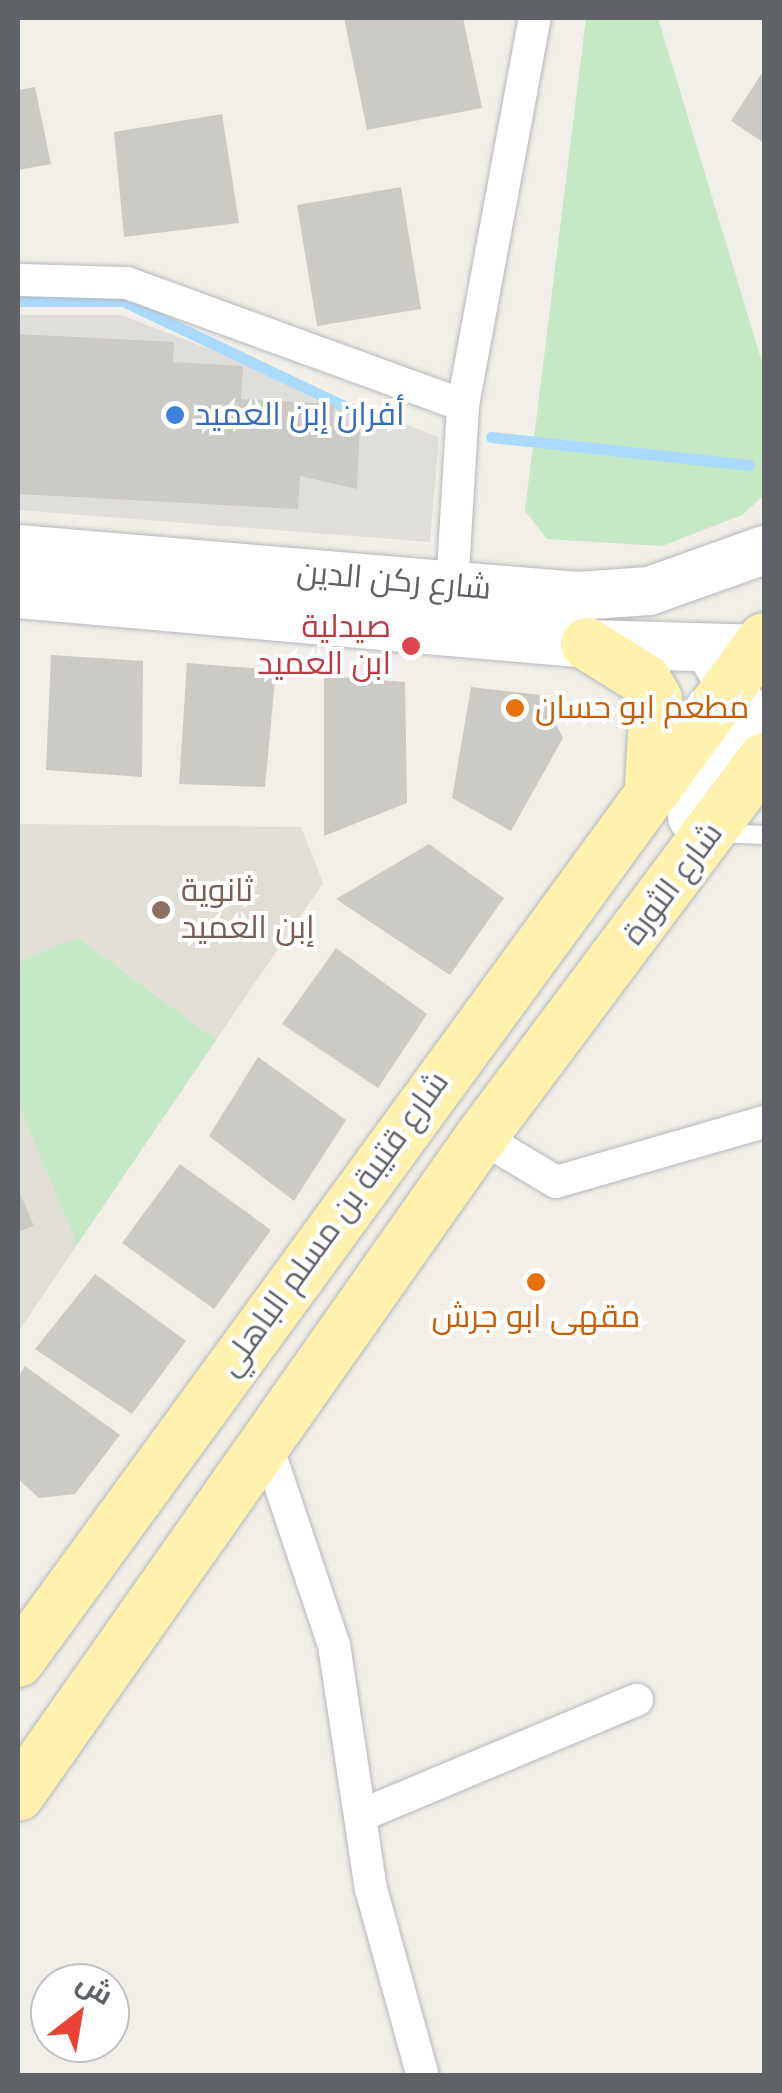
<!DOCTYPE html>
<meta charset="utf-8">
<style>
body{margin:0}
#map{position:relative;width:782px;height:2093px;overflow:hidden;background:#f1efe8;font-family:"Varela Round",Cairo,sans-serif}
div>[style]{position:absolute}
.industrial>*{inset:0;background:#e0deda}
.education>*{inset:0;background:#e1ded6}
.green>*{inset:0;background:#c5e8c5}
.stream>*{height:11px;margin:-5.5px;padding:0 5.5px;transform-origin:5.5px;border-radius:5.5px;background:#aadaff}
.building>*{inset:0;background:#cccac5}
.roads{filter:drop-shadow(0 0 2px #b5b8bc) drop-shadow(0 0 2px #b5b8bc)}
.service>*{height:18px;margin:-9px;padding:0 9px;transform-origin:9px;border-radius:9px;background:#fff}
.minor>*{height:32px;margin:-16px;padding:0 16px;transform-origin:16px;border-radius:16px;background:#fff}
.secondary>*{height:48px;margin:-24px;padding:0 24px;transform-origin:24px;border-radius:24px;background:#fff}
.primary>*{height:52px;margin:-26px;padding:0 26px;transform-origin:26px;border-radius:26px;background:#fff2af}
.dots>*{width:28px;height:28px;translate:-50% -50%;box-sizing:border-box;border:5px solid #fff;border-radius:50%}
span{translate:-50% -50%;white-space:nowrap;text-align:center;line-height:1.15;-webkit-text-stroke:8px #fff;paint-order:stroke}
.shop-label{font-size:32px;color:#366cbe}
.left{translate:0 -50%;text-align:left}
.street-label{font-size:32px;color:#5f6368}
.health-label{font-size:32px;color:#be3a42}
.right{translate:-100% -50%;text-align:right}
.food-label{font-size:32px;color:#c56008}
.education-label{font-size:32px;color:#785e54}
.frame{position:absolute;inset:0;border:20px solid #5f6368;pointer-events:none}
.north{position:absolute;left:30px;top:1963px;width:100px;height:100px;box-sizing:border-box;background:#fff;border:2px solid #bfc1c3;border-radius:50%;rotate:31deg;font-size:28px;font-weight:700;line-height:40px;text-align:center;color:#5f6368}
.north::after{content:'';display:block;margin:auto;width:35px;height:45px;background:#ea4335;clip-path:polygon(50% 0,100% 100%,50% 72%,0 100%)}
</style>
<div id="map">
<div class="industrial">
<i style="clip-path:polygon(18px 315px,121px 315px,439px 437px,430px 542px,18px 510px)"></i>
</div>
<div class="education">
<i style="clip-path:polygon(18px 824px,301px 827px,323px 883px,216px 1040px,78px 937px,18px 962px)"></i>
<i style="clip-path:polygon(18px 1104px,77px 1245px,18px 1332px)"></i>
</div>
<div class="green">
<i style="clip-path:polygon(586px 18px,658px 18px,764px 369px,764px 495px,742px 515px,662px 546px,547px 539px,525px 511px)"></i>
<i style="clip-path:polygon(78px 937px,216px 1040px,77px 1245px,18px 1104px,18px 962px)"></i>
</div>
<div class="stream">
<i style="left:18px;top:301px;width:105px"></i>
<i style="left:123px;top:301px;width:272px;rotate:25.4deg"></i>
<i style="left:491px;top:437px;width:259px;rotate:6.2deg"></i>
</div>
<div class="building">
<i style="clip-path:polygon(344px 18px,463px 18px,482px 108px,367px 130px)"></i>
<i style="clip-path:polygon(764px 70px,764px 143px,731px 121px)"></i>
<i style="clip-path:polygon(35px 87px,51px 164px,18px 170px,18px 90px)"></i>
<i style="clip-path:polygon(222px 114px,239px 223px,124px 237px,114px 132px)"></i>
<i style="clip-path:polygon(401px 187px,421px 309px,317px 326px,297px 205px)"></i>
<i style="clip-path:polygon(18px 334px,174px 342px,173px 362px,243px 366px,241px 399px,334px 404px,333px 426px,360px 427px,357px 489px,300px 476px,298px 509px,18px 494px)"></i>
<i style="clip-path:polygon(51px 655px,143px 661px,142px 777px,46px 770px)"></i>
<i style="clip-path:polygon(187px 663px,276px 670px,265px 787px,179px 784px)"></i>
<i style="clip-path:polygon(324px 676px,405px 682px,407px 803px,324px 836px)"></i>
<i style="clip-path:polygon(471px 687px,541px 695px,563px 738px,511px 831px,452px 798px)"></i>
<i style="clip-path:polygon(429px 844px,504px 898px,450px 975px,336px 899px)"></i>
<i style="clip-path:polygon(336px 948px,427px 1014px,378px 1088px,282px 1024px)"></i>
<i style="clip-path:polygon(258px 1057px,346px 1120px,294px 1201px,209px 1136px)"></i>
<i style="clip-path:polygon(180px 1164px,271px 1230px,214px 1309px,122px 1243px)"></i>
<i style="clip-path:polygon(18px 1189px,34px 1226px,18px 1232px)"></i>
<i style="clip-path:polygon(95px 1274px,186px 1341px,132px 1414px,35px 1349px)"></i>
<i style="clip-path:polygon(25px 1366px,120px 1435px,75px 1494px,39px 1498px,18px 1479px,18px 1377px)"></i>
</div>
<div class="roads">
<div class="service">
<i style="left:718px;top:833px;width:46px;rotate:2.5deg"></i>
</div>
<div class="minor">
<i style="left:18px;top:280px;width:109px;rotate:1.6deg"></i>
<i style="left:127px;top:283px;width:357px;rotate:20deg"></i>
<i style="left:452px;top:587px;width:182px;rotate:-86.5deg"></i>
<i style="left:463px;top:405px;width:394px;rotate:-79.5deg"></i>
<i style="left:481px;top:1137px;width:87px;rotate:31deg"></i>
<i style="left:556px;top:1182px;width:216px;rotate:-16.1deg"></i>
<i style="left:268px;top:1449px;width:207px;rotate:71.4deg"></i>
<i style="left:334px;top:1645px;width:247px;rotate:81.4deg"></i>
<i style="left:371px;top:1889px;width:194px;rotate:74.5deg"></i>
<i style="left:364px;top:1814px;width:296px;rotate:-22.7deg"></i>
</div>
<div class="secondary">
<i style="left:18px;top:549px;width:562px;rotate:4.8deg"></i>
<i style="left:578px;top:596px;width:71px;rotate:-4deg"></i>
<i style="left:649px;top:591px;width:122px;rotate:-19.6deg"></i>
<i style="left:18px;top:594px;width:571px;rotate:5.02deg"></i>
<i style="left:587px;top:644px;width:177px;rotate:1.6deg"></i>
<i style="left:692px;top:817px;width:102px;rotate:-59.4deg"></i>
<i style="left:744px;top:729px;width:22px;rotate:-93deg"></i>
<i style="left:743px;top:707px;width:58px;rotate:-120.1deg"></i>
</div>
<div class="primary">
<i style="left:587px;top:644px;width:68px;rotate:31.8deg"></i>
<i style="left:645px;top:680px;width:22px;rotate:60deg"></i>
<i style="left:656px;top:699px;width:87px;rotate:93.3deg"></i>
<i style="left:18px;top:1661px;width:1265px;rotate:-53.87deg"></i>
<i style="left:18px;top:1795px;width:805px;rotate:-54.87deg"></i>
<i style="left:481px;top:1137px;width:472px;rotate:-53.2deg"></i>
</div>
</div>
<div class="dots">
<i style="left:175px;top:415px;background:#3f7fe0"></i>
<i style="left:411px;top:646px;background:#e0444e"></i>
<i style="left:515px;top:708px;background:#e8710a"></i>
<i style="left:161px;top:910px;background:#8d6e63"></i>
<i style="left:536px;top:1282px;background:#e8710a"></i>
</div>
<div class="shop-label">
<span class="left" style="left:195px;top:415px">أفران إبن العميد</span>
</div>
<div class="street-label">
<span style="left:394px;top:581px;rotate:5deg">شارع ركن الدين</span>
<span style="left:673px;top:884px;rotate:-53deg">شارع الثورة</span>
<span style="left:334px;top:1224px;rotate:-54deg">شارع قتيبة بن مسلم الباهلي</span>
</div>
<div class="health-label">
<span class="right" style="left:391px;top:646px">صيدلية<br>ابن العميد</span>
</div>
<div class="food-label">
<span class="left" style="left:535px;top:708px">مطعم ابو حسان</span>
<span style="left:536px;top:1317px">مقهى ابو جرش</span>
</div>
<div class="education-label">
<span class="left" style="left:181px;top:910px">ثانوية<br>إبن العميد</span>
</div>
<div class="frame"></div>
<div class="north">ش</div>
</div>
